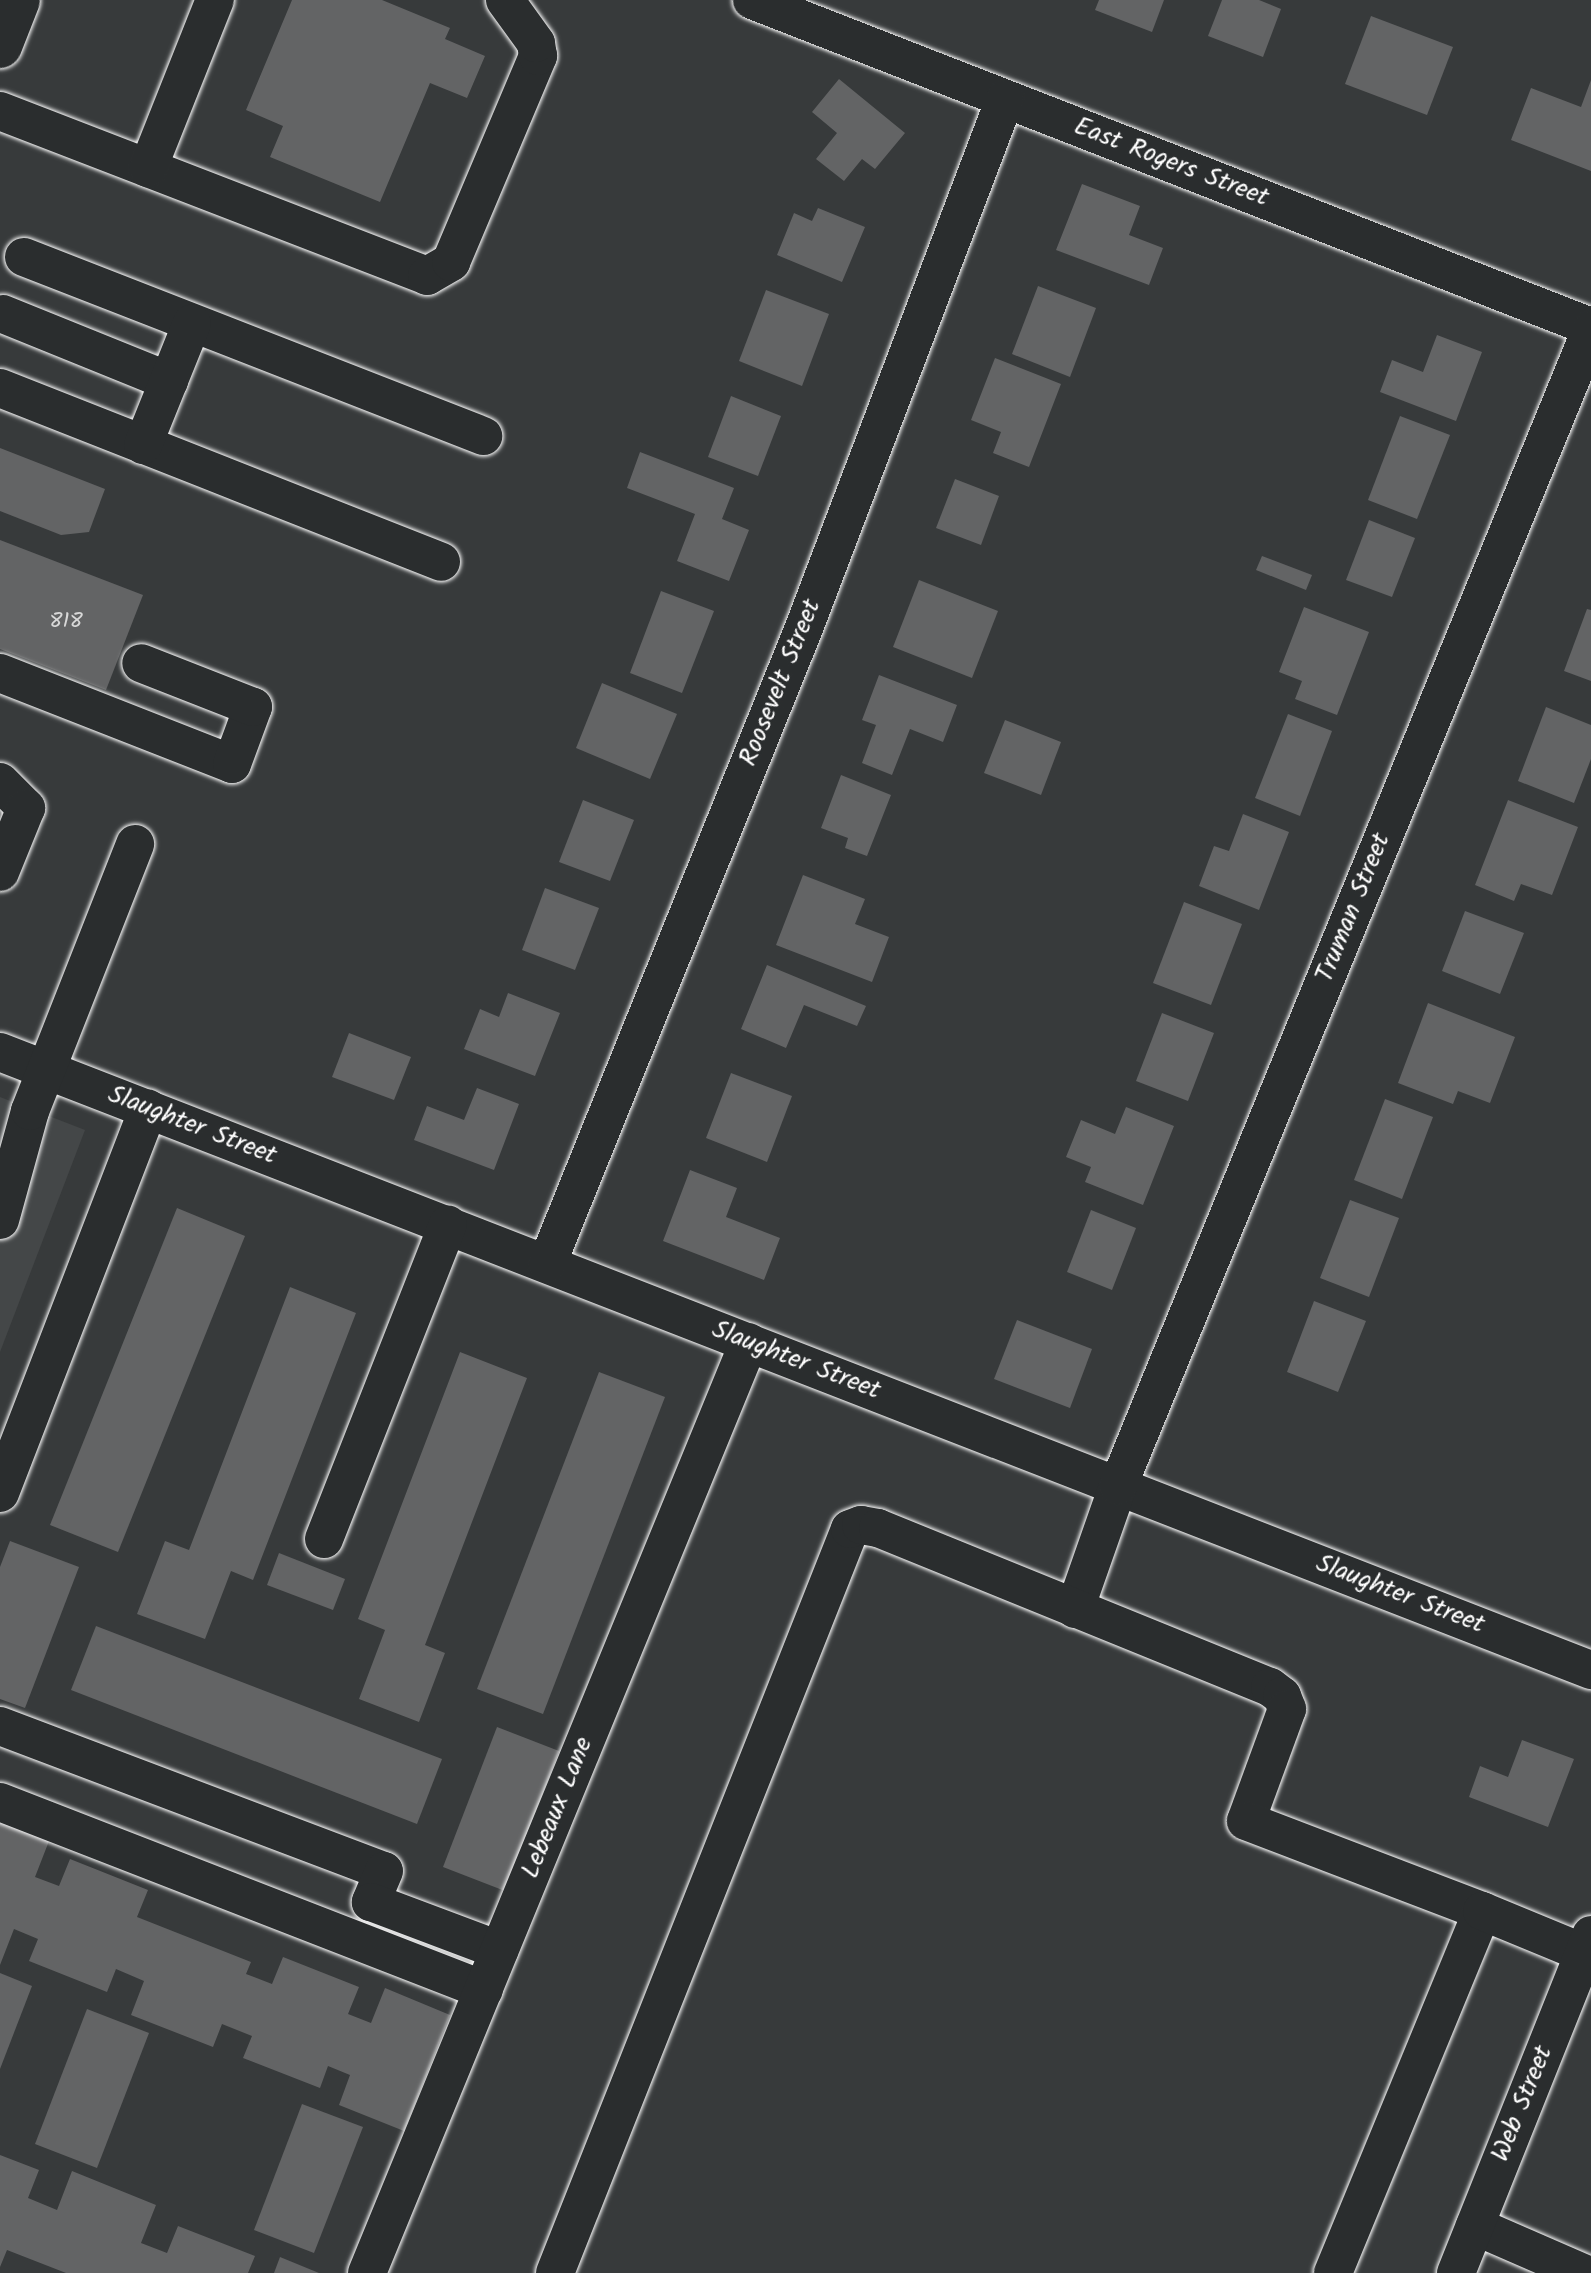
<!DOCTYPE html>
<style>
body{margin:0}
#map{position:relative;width:1591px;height:2273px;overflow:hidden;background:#373a3b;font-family:Kalam,sans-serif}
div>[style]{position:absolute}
.built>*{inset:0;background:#444748}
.building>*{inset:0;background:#636465}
.roads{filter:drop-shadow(0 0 2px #fff) drop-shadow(0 0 2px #fff)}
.minor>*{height:38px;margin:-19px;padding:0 19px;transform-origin:19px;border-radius:19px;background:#2a2d2e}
.major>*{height:44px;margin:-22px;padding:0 22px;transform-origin:22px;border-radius:22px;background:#2a2d2e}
span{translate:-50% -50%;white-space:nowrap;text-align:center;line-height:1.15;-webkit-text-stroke:6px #2a2d2e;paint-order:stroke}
.number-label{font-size:22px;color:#d8d8d8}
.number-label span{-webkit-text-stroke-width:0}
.street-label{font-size:26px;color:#fff}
</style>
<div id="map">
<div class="built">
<i style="clip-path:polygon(0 1097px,85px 1130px,0 1352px)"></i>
</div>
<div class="building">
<i style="clip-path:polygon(292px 0,382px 0,450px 28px,445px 39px,485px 56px,467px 98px,430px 83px,380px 202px,270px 157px,283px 126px,246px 110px)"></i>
<i style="clip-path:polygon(1099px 0,1164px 0,1152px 32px,1095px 10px)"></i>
<i style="clip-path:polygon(1222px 0,1259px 0,1281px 9px,1263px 57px,1208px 36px)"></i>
<i style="clip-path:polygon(1371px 16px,1453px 47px,1427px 115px,1345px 84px)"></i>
<i style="clip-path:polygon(839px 79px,905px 133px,875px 169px,862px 159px,844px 181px,816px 159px,837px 133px,812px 112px)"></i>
<i style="clip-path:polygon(1591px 80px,1591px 171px,1511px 140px,1531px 88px,1581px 107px)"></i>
<i style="clip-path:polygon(1082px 184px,1140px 206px,1129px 235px,1163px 248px,1149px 285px,1056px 250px)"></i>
<i style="clip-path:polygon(818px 208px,865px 227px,842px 282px,777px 255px,794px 213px,812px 221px)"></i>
<i style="clip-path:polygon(1038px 286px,1096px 308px,1070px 377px,1012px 354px)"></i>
<i style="clip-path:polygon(766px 290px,829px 314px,802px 386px,739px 361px)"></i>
<i style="clip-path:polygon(1437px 335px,1482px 352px,1456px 421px,1380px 392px,1392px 360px,1423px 372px)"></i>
<i style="clip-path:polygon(995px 358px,1061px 384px,1029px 467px,993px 453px,1001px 432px,971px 420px)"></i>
<i style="clip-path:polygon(731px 396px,781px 416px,758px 476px,708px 457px)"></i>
<i style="clip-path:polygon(1400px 416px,1450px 435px,1417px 519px,1368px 500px)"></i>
<i style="clip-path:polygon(0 448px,105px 489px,89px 532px,61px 535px,0 511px)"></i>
<i style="clip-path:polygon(640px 452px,734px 488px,722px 519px,749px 530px,729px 581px,677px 561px,695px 514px,627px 488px)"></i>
<i style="clip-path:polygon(955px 479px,999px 496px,981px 545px,936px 528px)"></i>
<i style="clip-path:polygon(1369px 520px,1415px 538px,1392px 597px,1346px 580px)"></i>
<i style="clip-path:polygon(0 540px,143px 595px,106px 690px,0 649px)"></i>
<i style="clip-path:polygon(1262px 556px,1312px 575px,1306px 590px,1256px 570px)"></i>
<i style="clip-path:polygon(919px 580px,998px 611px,972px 678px,893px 647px)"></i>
<i style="clip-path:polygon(661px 591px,714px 611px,682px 693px,630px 673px)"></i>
<i style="clip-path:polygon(1304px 607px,1369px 632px,1337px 715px,1295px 699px,1302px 681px,1279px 672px)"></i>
<i style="clip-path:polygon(1587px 609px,1591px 610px,1591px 681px,1564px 671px)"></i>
<i style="clip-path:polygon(879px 675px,957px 705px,943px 742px,910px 729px,892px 775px,862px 763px,876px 725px,862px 720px)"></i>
<i style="clip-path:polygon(602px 683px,677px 714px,650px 779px,576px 748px)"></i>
<i style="clip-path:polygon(1546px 707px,1591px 725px,1591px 759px,1574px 803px,1518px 781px)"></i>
<i style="clip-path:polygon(1288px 714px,1332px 731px,1300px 816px,1255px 798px)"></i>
<i style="clip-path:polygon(1005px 720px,1061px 742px,1041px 795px,984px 773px)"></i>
<i style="clip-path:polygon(841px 775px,891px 795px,867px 856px,845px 848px,848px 838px,821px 828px)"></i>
<i style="clip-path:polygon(583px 800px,634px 820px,610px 881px,559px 862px)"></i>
<i style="clip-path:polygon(1508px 800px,1578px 827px,1552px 895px,1521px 884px,1514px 901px,1475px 885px)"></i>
<i style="clip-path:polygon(1243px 814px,1289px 832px,1259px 910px,1199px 886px,1214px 846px,1229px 851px)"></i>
<i style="clip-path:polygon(803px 875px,865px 899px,855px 924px,889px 937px,872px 982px,776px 945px)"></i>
<i style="clip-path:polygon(545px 888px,599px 908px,575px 970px,522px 950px)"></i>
<i style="clip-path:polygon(1184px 902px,1242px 924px,1211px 1005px,1153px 983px)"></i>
<i style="clip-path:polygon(1465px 911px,1524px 933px,1500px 994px,1442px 971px)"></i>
<i style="clip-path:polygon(767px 965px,866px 1006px,857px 1026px,804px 1005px,786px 1048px,741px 1029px)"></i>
<i style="clip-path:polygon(508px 993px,560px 1013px,535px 1076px,464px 1049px,480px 1009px,499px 1017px)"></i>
<i style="clip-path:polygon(1428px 1003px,1515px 1037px,1490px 1103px,1458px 1091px,1453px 1104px,1398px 1083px)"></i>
<i style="clip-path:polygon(1162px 1013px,1214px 1033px,1188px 1101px,1136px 1081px)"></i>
<i style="clip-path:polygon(349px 1033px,411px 1057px,394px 1100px,332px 1077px)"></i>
<i style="clip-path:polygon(731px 1073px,792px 1096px,767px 1162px,706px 1138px)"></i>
<i style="clip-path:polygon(477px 1088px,519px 1104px,494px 1170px,414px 1140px,427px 1106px,464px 1120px)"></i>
<i style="clip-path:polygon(1385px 1099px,1433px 1117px,1402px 1199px,1354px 1180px)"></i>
<i style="clip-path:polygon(1126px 1107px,1174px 1126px,1143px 1205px,1085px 1182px,1091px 1167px,1066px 1157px,1081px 1120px,1115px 1134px)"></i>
<i style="clip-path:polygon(690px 1170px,737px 1188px,726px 1217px,780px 1238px,764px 1280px,663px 1241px)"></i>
<i style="clip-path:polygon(1350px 1200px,1399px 1218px,1369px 1297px,1320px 1278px)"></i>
<i style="clip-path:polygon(177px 1208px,245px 1236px,118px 1552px,50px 1525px)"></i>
<i style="clip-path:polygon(1091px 1210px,1136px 1228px,1112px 1290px,1067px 1272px)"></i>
<i style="clip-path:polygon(290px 1287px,356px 1313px,253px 1580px,231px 1571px,205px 1639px,137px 1614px,165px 1541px,189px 1550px)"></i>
<i style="clip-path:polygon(1314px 1301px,1366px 1321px,1338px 1392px,1287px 1372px)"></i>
<i style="clip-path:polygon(1017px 1320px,1092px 1349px,1070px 1408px,994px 1379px)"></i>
<i style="clip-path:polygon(460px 1352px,527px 1378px,425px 1645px,445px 1653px,419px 1722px,359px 1699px,385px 1630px,358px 1619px)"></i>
<i style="clip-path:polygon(599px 1372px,665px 1397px,543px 1714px,477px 1689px)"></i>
<i style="clip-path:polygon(10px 1541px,79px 1567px,25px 1708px,0 1699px,0 1567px)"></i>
<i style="clip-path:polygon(279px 1553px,345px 1579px,333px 1610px,267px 1585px)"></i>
<i style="clip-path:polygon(96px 1626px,442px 1759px,417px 1824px,71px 1690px)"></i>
<i style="clip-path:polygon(497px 1727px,559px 1751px,505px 1891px,443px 1867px)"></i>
<i style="clip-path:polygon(1522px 1740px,1574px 1759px,1548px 1827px,1469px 1797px,1480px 1766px,1508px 1777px)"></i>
<i style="clip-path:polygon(0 1822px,49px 1841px,35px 1877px,59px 1886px,70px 1859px,148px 1890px,137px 1917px,251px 1962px,246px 1974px,272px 1984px,283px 1957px,359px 1987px,348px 2014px,371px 2023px,385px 1988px,450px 2015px,404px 2131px,339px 2105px,350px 2075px,328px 2066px,320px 2088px,243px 2058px,252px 2036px,222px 2024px,213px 2047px,131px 2015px,144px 1981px,116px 1969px,107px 1992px,29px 1961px,38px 1939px,14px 1929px,0 1965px)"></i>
<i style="clip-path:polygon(0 1973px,32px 1986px,0 2069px)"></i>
<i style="clip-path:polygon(87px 2009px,149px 2033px,97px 2168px,35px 2144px)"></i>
<i style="clip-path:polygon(302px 2104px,363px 2127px,314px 2253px,254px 2230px)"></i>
<i style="clip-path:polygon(0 2155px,39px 2170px,28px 2198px,57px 2210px,72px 2171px,156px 2205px,141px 2243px,167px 2253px,178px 2226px,255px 2256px,248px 2273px,66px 2273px,7px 2250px,0 2267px)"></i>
<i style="clip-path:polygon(280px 2257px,319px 2273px,274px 2273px)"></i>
</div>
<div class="roads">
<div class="minor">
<i style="left:752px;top:0;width:900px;rotate:21.29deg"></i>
<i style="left:0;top:111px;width:458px;rotate:21.1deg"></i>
<i style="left:427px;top:276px;width:28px;rotate:-30deg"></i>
<i style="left:451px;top:262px;width:224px;rotate:-67.1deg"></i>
<i style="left:538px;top:56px;width:13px;rotate:-99deg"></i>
<i style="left:536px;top:43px;width:53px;rotate:-125.8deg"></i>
<i style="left:148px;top:168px;width:181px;rotate:-68.3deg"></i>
<i style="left:24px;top:257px;width:493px;rotate:21.3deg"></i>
<i style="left:3px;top:314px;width:179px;rotate:22deg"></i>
<i style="left:0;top:388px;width:474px;rotate:21.5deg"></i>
<i style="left:143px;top:445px;width:131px;rotate:-68.1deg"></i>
<i style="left:0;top:673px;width:249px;rotate:21.4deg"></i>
<i style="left:232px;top:764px;width:61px;rotate:-69.8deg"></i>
<i style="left:253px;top:707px;width:120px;rotate:-158.6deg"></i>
<i style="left:0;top:782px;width:37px;rotate:45deg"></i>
<i style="left:26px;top:808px;width:69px;rotate:112.1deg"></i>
<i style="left:0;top:1052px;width:1707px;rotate:21.23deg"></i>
<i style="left:0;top:1220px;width:113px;rotate:-74.6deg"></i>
<i style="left:30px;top:1111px;width:287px;rotate:-68.5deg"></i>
<i style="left:547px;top:1264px;width:686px;rotate:-68deg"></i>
<i style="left:804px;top:628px;width:566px;rotate:-69.2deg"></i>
<i style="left:0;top:1493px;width:412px;rotate:-68.9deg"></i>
<i style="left:324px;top:1539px;width:338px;rotate:-68.5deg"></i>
<i style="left:1075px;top:1609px;width:130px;rotate:-70.7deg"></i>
<i style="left:1118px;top:1486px;width:1249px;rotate:-67.75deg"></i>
<i style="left:0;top:1726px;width:410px;rotate:20.7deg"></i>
<i style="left:384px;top:1871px;width:34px;rotate:113deg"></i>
<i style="left:371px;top:1902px;width:137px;rotate:20.6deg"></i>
<i style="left:0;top:1802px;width:519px;rotate:21.23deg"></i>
<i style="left:1475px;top:2226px;width:118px;rotate:23.5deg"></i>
<i style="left:367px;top:2273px;width:1006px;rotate:-67.69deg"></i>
<i style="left:555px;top:2273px;width:800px;rotate:-68.37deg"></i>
<i style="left:850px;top:1529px;width:12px;rotate:-20deg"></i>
<i style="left:861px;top:1525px;width:17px;rotate:10deg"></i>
<i style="left:878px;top:1528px;width:423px;rotate:22.1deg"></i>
<i style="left:1270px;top:1687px;width:15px;rotate:37deg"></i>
<i style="left:1282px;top:1696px;width:14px;rotate:69deg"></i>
<i style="left:1287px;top:1709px;width:119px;rotate:110.1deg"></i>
<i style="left:1246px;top:1821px;width:253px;rotate:20.9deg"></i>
<i style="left:1333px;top:2273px;width:391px;rotate:-67.6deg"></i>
<i style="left:1482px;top:1911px;width:118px;rotate:22.4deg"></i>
<i style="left:1456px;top:2273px;width:364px;rotate:-68.2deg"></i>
</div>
<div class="major">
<i style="left:0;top:46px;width:49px;rotate:-68.6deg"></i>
</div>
</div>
<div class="number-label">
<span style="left:66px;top:622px">818</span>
</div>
<div class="street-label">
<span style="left:1171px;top:163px;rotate:21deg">East Rogers Street</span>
<span style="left:781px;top:683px;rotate:-68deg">Roosevelt Street</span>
<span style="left:1354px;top:908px;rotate:-68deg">Truman Street</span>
<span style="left:192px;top:1126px;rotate:21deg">Slaughter Street</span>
<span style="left:796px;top:1361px;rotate:21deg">Slaughter Street</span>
<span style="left:1400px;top:1595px;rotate:21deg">Slaughter Street</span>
<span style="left:558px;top:1808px;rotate:-68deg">Lebeaux Lane</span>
<span style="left:1523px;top:2104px;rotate:-68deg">Web Street</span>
</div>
</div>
